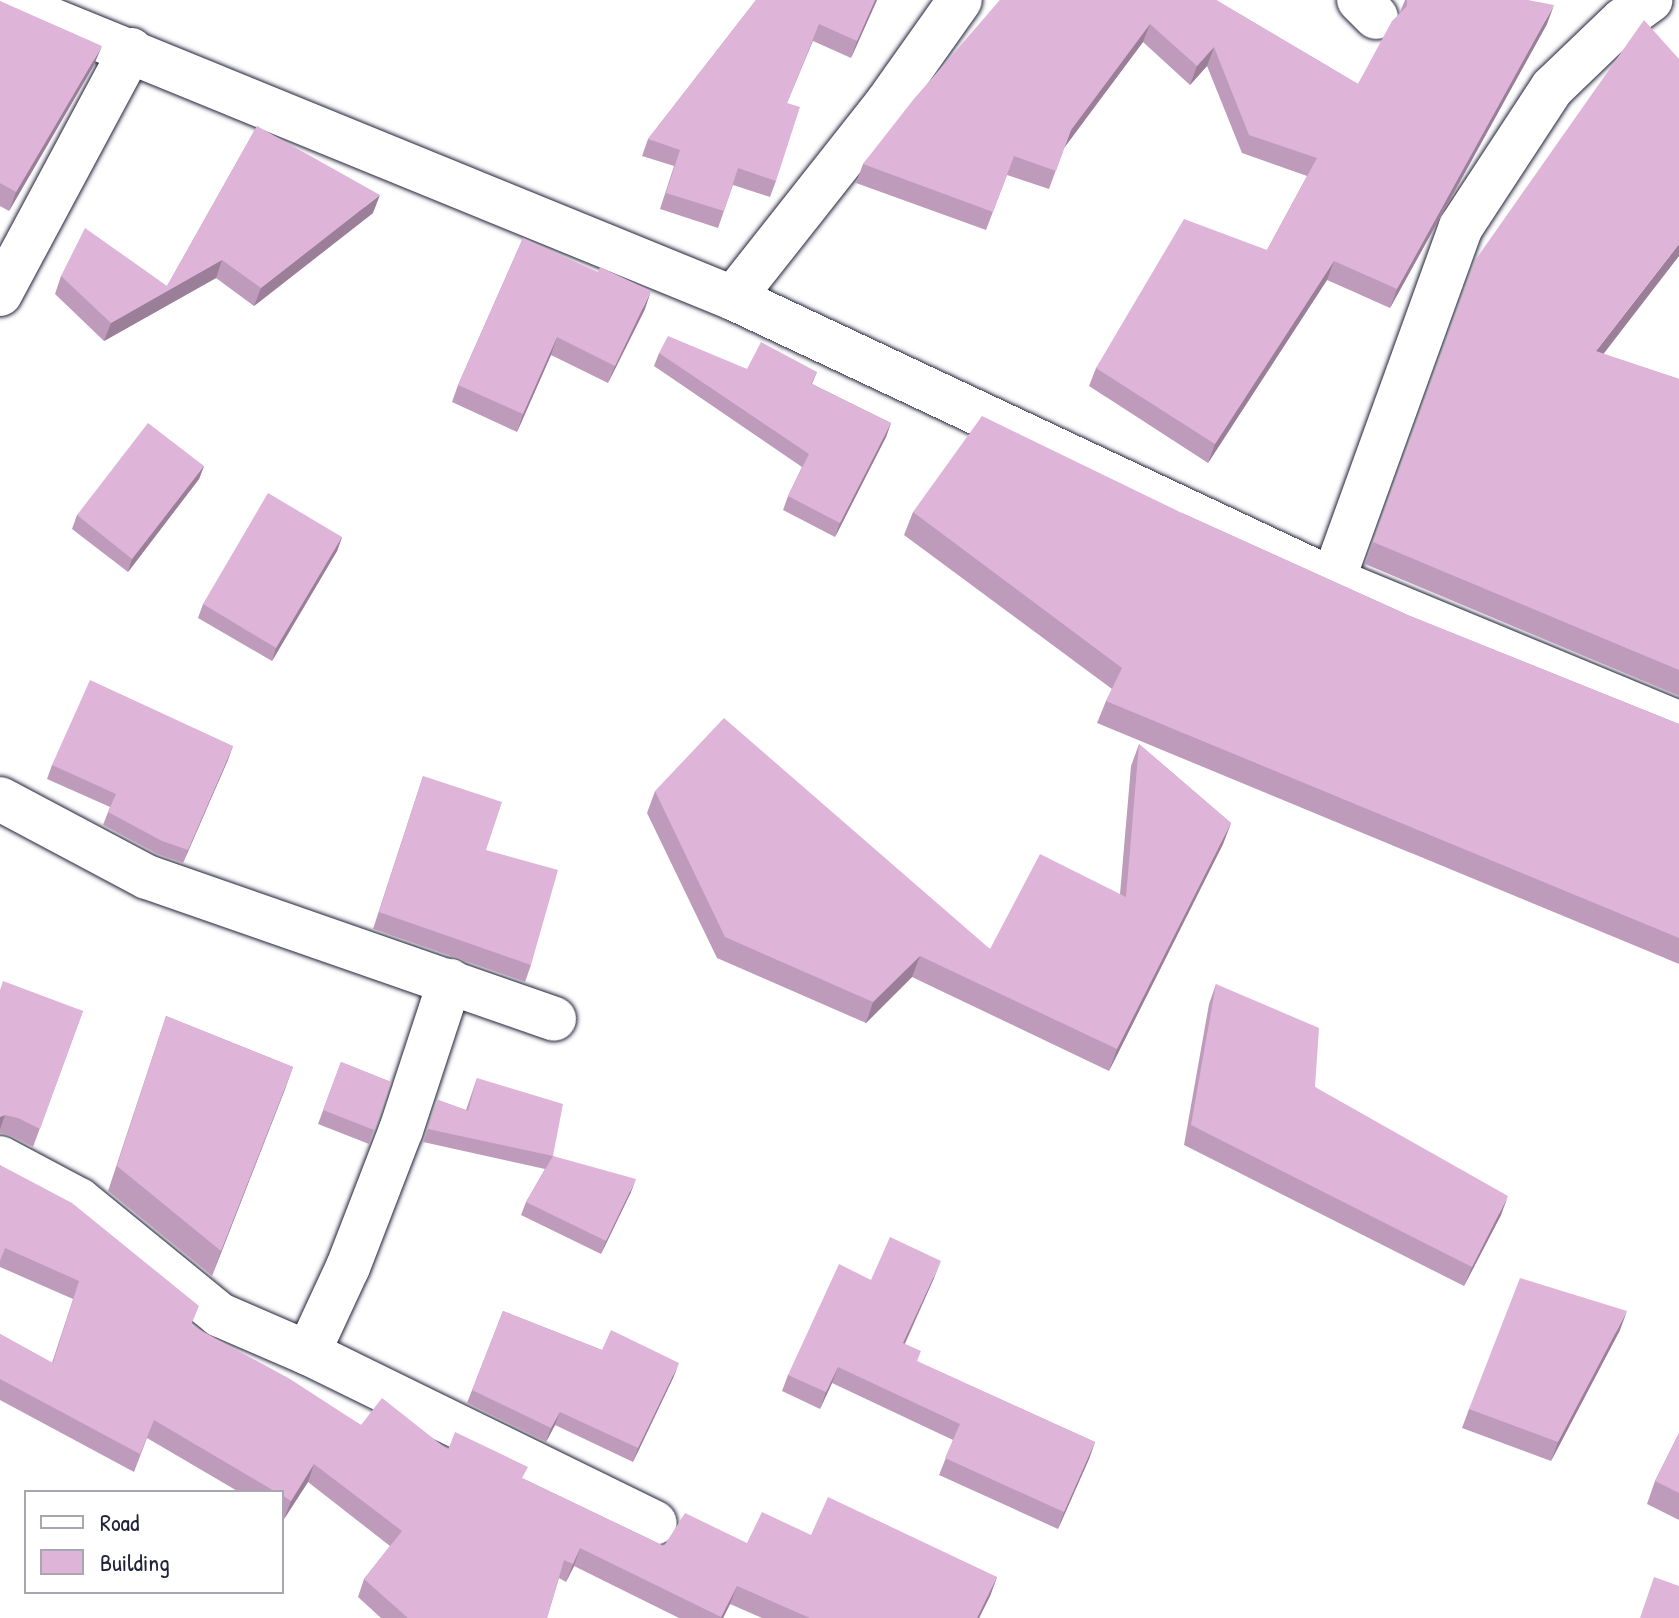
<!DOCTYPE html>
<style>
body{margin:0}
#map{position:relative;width:1679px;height:1618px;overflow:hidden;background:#fff;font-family:"Patrick Hand",sans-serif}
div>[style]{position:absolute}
.roads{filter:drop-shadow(0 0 2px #22223b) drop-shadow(0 0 2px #22223b)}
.minor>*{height:44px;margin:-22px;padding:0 22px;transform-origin:22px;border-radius:22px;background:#fff}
.wall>*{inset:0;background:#bf9bbb}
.shaded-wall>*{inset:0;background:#9b7e98}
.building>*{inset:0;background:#deb4d9}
span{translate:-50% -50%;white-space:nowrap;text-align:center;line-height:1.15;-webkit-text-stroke:6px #fff;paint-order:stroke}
.legend{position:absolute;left:24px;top:1490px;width:260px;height:104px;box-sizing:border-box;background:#fff;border:2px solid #a7a7b1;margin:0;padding:10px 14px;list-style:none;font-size:24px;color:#22223b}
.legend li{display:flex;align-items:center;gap:16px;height:40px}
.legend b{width:40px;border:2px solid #a7a7b1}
</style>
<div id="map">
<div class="roads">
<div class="minor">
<i style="left:3px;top:0;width:788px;rotate:22.21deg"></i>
<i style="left:733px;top:298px;width:663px;rotate:25.17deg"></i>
<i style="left:1333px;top:580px;width:374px;rotate:22.5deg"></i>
<i style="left:1359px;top:0;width:24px;rotate:45deg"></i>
<i style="left:0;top:294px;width:277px;rotate:-61.8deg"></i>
<i style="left:733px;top:298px;width:248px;rotate:-51.7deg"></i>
<i style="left:887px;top:103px;width:126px;rotate:-54.7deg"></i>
<i style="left:1333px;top:580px;width:375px;rotate:-70.1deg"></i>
<i style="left:1461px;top:227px;width:166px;rotate:-56.8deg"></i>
<i style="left:1552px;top:88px;width:98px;rotate:-43.8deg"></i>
<i style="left:1623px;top:20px;width:34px;rotate:-36deg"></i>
<i style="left:0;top:799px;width:166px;rotate:28deg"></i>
<i style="left:147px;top:877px;width:431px;rotate:19.2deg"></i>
<i style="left:0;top:1158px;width:89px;rotate:28deg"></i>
<i style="left:79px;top:1200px;width:182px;rotate:39.2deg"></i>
<i style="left:220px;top:1315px;width:96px;rotate:23.4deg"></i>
<i style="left:308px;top:1353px;width:386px;rotate:26.1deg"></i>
<i style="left:308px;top:1353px;width:95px;rotate:-65.1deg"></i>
<i style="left:348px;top:1267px;width:147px;rotate:-68.9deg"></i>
<i style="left:401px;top:1130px;width:157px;rotate:-71.8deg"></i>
</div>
</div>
<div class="wall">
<i style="clip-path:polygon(756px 0,877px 0,851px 58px,813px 41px,787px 103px,776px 181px,770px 197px,733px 185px,718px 228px,660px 209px,674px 166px,642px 156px,648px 139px)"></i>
<i style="clip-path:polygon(1000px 0,1216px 0,1358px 84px,1400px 12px,1405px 0,1528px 0,1547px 24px,1390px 308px,1327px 280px,1208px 463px,1089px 386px,1096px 368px,1267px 250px,1307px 176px,1242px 153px,1207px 66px,1190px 85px,1143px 42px,1064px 148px,1049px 189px,1007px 175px,986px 230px,856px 183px,863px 164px)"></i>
<i style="clip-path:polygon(0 1px,94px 65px,9px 211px,0 206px)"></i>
<i style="clip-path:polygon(257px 126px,373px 213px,254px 306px,216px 278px,104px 341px,55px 294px,61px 276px,167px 286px)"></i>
<i style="clip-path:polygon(523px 238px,645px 309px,608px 383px,551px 355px,517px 432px,452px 402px,458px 385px)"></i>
<i style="clip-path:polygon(1476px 259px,1603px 354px,1679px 379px,1679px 696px,1365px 564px)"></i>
<i style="clip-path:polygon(659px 353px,747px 369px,817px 372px,812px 384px,891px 423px,886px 437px,835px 537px,783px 510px,788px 496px,802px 467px,654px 366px)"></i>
<i style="clip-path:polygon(204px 466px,199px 479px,128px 572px,72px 529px,77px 515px)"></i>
<i style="clip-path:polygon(913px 512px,1182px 513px,1410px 616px,1679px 724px,1679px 964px,1097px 723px,1106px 701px,1112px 689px,904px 535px)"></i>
<i style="clip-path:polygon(342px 537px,337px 551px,272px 661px,198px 618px,203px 604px)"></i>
<i style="clip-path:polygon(1139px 744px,1231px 823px,1223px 844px,1109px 1071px,912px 977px,866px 1023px,717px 958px,647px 813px,655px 791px,990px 949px,1120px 894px,1131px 766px)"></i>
<i style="clip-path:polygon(233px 746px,183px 863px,157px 854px,103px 825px,110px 807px,47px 779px,52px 765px)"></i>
<i style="clip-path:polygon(423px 776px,486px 850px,531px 965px,525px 982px,373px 929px)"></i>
<i style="clip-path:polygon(1216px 984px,1315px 1087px,1501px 1215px,1464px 1286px,1184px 1145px,1209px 1004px)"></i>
<i style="clip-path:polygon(0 990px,83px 1011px,33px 1147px,11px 1136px,0 1133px)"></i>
<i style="clip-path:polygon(166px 1016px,293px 1067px,212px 1276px,108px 1191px)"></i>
<i style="clip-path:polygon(341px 1062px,391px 1082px,369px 1144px,318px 1124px)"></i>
<i style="clip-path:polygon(477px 1078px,553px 1156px,631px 1192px,601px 1254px,521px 1215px,526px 1202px,545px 1169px,423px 1142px,438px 1100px,466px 1110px)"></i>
<i style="clip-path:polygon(0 1165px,192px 1326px,361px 1425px,448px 1450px,524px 1479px,664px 1546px,747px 1543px,811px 1535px,997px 1577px,990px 1596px,979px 1618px,762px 1618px,730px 1604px,723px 1618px,679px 1618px,574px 1566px,566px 1582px,559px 1578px,547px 1618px,381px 1618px,358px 1597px,364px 1579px,390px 1546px,308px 1482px,284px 1519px,282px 1517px,282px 1492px,239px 1492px,147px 1438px,134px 1472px,0 1400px,0 1334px,52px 1363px,73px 1299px,0 1267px)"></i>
<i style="clip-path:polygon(934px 1278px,905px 1344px,918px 1362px,1095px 1442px,1089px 1459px,1058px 1529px,939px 1475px,953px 1440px,832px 1383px,820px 1409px,782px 1391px,788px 1375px,871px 1280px)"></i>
<i style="clip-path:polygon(503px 1311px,602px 1350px,674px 1376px,633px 1462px,555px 1425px,546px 1442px,467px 1403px)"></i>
<i style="clip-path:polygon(1620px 1330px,1551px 1461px,1462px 1428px,1469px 1409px)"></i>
<i style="clip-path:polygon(1679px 1433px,1679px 1520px,1647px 1504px,1655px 1481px)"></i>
</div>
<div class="shaded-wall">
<i style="clip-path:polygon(875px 0,877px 0,851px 58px,857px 41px)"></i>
<i style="clip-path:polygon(1554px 5px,1547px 24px,1390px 308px,1397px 289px)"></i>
<i style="clip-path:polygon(1150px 24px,1143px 42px,1064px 148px,1071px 130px)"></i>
<i style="clip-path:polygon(102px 46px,94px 65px,9px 211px,16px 192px)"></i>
<i style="clip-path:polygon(1214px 47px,1207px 66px,1190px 85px,1197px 66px)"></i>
<i style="clip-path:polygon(380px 195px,373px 213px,254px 306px,261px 288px)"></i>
<i style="clip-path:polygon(1679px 244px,1679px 256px,1588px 374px,1596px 351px)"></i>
<i style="clip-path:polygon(222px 260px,216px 278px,104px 341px,111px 323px)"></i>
<i style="clip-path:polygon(1334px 261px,1327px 280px,1208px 463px,1215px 444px)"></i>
<i style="clip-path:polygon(651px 291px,645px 309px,608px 383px,615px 366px)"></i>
<i style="clip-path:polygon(557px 337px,551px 355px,517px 432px,523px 414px)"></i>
<i style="clip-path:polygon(891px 423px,886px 437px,835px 537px,840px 523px)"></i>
<i style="clip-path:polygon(204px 466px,199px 479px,128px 572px,132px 559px)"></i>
<i style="clip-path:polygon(342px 537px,337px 551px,272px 661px,276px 648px)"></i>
<i style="clip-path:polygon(233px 746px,228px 760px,183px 863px,188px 850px)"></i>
<i style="clip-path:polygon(1231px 823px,1223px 844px,1109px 1071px,1117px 1049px)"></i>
<i style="clip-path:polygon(920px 956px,912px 977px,866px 1023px,873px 1002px)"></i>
<i style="clip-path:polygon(293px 1067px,284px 1092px,212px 1276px,221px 1251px)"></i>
<i style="clip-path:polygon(5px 1115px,0 1129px,0 1117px)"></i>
<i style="clip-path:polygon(636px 1179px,631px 1192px,601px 1254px,606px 1241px)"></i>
<i style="clip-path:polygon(1508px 1196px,1501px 1215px,1464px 1286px,1472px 1267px)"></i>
<i style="clip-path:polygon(941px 1261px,934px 1278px,897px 1360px,903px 1343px)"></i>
<i style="clip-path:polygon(1627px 1311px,1620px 1330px,1551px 1461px,1558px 1442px)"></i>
<i style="clip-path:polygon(679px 1363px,674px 1376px,633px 1462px,638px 1448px)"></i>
<i style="clip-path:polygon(838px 1367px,832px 1383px,820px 1409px,826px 1392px)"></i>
<i style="clip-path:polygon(560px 1412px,555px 1425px,546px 1442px,551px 1428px)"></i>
<i style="clip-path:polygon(1095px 1442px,1089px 1459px,1058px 1529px,1064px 1512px)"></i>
<i style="clip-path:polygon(314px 1464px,308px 1482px,284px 1519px,291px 1501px)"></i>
<i style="clip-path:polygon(580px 1548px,574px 1566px,566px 1582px,573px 1564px)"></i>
<i style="clip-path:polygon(997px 1577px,990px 1596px,979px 1618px,977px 1618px)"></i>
<i style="clip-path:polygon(737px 1586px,730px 1604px,723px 1618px,721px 1618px)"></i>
</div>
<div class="building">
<i style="clip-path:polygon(756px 0,875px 0,857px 41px,819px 24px,787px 103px,800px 107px,776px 181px,738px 168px,724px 211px,666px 193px,680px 150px,648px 139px)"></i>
<i style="clip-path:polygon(1000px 0,1216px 0,1358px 84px,1392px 21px,1407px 6px,1407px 0,1528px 0,1554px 5px,1397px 289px,1334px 261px,1215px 444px,1096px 368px,1184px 219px,1267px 250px,1317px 158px,1249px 135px,1214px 47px,1197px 66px,1150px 24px,1071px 130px,1056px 171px,1014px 156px,993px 212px,863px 164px,913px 100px)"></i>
<i style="clip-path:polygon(0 1px,102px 46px,16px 192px,0 183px)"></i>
<i style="clip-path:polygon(1644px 20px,1679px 59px,1679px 244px,1596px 351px,1679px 379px,1679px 670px,1373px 542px,1476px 259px)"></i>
<i style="clip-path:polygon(257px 126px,380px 195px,261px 288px,222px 260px,111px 323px,61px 276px,85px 228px,167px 286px)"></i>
<i style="clip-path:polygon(523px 238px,598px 272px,600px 267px,651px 291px,615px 366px,557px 337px,523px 414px,458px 385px)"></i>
<i style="clip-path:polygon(668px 336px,747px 369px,761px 342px,817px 372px,811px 384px,891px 423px,840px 523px,788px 496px,809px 454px,659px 353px)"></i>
<i style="clip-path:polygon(982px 416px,1182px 513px,1410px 616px,1679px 724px,1679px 938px,1106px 701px,1122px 668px,913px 512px)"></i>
<i style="clip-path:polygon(148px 423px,204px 466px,132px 559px,77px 515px)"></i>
<i style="clip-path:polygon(268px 493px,342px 537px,276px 648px,203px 604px)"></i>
<i style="clip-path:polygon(90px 680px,233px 746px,188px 850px,162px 841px,108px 812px,116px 794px,52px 765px)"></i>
<i style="clip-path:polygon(724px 718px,990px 949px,1040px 854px,1126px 897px,1139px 744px,1231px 823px,1117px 1049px,920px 956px,873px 1002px,725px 937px,655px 791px)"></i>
<i style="clip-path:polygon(423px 776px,502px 802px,486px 850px,558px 870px,531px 965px,379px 912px)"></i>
<i style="clip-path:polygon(3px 981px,83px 1011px,40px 1129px,18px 1118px,5px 1115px,0 1117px,0 990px)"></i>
<i style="clip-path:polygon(1216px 984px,1319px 1028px,1315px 1087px,1508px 1196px,1472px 1267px,1191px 1125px)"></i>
<i style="clip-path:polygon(166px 1016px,293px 1067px,221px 1251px,117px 1166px)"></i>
<i style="clip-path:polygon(341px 1062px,391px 1082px,374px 1130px,323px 1110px)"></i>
<i style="clip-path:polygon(477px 1078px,563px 1104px,553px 1156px,428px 1129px,438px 1100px,468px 1111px)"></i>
<i style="clip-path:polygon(553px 1156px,636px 1179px,606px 1241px,526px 1202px)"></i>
<i style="clip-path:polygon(0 1165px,72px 1203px,199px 1306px,191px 1325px,290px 1379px,361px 1425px,382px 1398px,448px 1450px,455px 1432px,528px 1467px,522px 1478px,664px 1546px,685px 1513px,747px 1543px,762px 1512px,811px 1535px,828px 1497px,997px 1577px,977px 1618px,810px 1618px,737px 1586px,721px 1617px,580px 1548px,573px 1564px,564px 1560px,547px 1618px,408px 1618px,364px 1579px,402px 1531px,314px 1464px,291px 1501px,282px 1495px,282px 1492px,276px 1492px,154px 1420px,140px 1454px,0 1379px,0 1334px,53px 1363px,79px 1281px,5px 1248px,0 1261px)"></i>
<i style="clip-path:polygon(890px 1237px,941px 1261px,903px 1343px,921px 1351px,917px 1361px,1095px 1442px,1064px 1512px,945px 1458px,960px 1424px,838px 1367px,826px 1392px,788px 1375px,839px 1264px,871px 1280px)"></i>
<i style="clip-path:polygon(1520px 1278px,1627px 1311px,1558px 1442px,1469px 1409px)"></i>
<i style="clip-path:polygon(503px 1311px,602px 1350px,611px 1330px,679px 1363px,638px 1448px,560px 1412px,551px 1428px,472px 1390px)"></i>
<i style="clip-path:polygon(1679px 1433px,1679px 1493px,1655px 1481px)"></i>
<i style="clip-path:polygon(1654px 1577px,1679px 1586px,1679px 1618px,1640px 1618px)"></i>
</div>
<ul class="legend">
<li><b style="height:10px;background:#fff"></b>Road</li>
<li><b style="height:22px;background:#deb4d9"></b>Building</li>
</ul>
</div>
